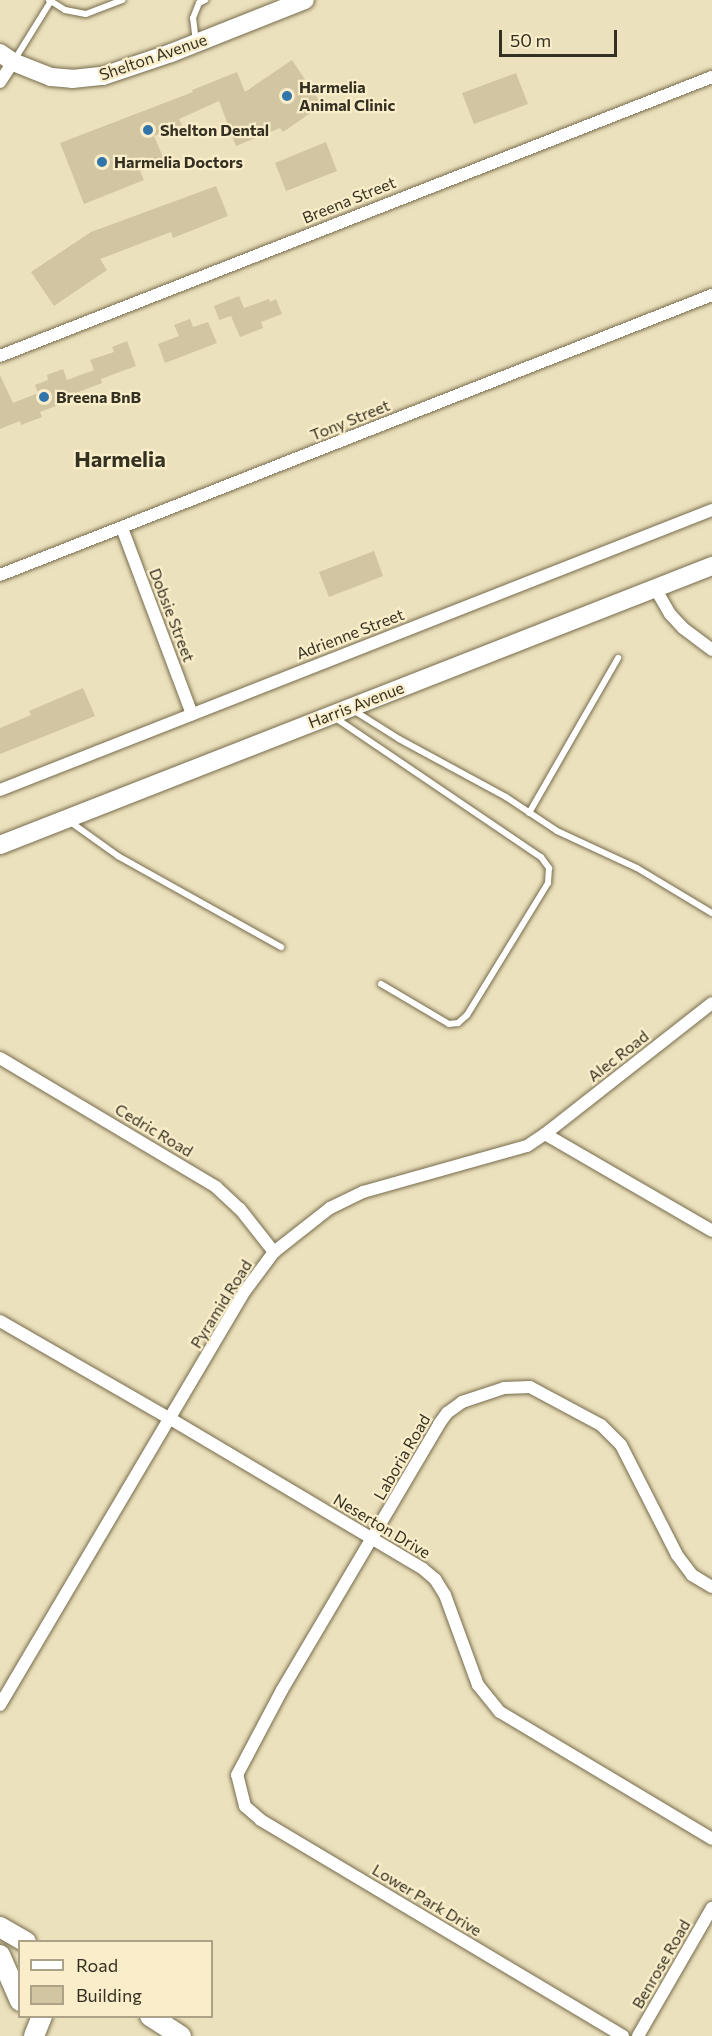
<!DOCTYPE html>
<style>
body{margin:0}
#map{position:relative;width:712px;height:2036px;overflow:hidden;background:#ece1bd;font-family:Commissioner,sans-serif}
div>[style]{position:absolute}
.building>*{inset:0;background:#d1c5a2}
.roads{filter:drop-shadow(0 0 2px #766c4c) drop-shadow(0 0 2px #766c4c)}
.service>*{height:6px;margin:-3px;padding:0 3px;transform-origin:3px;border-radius:3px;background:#fff}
.minor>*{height:12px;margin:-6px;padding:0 6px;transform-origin:6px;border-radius:6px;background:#fff}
.secondary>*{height:18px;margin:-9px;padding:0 9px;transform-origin:9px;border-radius:9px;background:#fff}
.primary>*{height:20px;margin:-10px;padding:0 10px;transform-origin:10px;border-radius:10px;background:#fff}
.dots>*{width:16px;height:16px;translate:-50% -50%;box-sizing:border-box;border:3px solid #faeeca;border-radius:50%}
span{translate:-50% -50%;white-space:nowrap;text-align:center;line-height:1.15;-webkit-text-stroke:4.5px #faeeca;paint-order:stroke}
.street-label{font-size:16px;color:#343022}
.poi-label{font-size:16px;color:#343022;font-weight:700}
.left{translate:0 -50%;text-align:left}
.district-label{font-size:22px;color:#343022;font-weight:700}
.legend{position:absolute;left:18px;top:1940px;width:195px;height:78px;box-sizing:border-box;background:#faeeca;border:2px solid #aba287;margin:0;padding:8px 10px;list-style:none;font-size:18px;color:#343022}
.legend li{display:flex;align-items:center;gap:12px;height:30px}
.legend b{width:30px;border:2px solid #aba287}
.scale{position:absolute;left:499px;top:30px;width:118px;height:27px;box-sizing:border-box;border:3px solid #343022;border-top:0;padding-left:8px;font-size:18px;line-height:21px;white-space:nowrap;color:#343022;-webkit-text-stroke:4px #faeeca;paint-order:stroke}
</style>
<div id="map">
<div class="building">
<i style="clip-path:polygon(292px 60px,322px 105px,283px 132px,280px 128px,236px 146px,219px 101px,179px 119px,182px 125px,154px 136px,165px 162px,140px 171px,144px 180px,84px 204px,60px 143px,193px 92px,192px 90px,237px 72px,245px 92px)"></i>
<i style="clip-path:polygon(516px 73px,528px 104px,474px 124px,462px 93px)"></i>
<i style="clip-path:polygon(326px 142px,337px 171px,286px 191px,275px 163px)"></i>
<i style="clip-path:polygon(216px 186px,228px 216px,173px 238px,171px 232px,100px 259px,107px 270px,54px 306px,31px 272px,91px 232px)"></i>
<i style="clip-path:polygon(239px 296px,244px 308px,269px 299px,270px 302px,276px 299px,282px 314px,261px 322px,263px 328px,240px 337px,231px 316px,219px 320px,214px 306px)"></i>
<i style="clip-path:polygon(190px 319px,193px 327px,208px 322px,217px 343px,165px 363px,158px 344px,179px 336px,174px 325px)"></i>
<i style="clip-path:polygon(127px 341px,136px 366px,101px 379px,102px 383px,73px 394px,74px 399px,40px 412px,42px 417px,21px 425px,20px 421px,0 429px,0 375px,13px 403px,38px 393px,35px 385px,48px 380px,47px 375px,63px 369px,67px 380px,94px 370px,90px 360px,114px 352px,112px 347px)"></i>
<i style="clip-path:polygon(374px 551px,383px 576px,329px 597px,319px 572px)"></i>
<i style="clip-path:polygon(83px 688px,95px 716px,0 754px,0 728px,31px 715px,29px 711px)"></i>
</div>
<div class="roads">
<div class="service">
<i style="left:49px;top:0;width:19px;rotate:32deg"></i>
<i style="left:65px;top:10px;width:21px;rotate:11deg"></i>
<i style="left:86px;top:14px;width:39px;rotate:-21deg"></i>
<i style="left:196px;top:42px;width:24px;rotate:-97deg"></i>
<i style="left:193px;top:18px;width:16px;rotate:-68deg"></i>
<i style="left:199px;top:3px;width:7px;rotate:-27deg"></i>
<i style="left:15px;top:59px;width:68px;rotate:-58.2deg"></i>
<i style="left:353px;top:710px;width:54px;rotate:32.2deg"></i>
<i style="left:399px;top:739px;width:122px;rotate:28.5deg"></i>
<i style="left:506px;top:797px;width:61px;rotate:33.7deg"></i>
<i style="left:557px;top:831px;width:88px;rotate:24.8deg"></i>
<i style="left:637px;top:868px;width:87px;rotate:31deg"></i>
<i style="left:334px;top:717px;width:250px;rotate:34.1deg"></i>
<i style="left:541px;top:857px;width:14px;rotate:54deg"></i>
<i style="left:549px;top:868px;width:15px;rotate:94deg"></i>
<i style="left:548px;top:883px;width:155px;rotate:121.5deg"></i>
<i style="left:467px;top:1015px;width:12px;rotate:138deg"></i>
<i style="left:458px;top:1023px;width:9px;rotate:174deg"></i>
<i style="left:449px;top:1024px;width:79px;rotate:-149.5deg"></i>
<i style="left:529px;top:813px;width:179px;rotate:-60.1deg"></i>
<i style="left:69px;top:821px;width:60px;rotate:35.5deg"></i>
<i style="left:118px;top:856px;width:187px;rotate:29.2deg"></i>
</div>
<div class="minor">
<i style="left:0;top:82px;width:24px;rotate:-57deg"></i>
<i style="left:0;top:356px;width:765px;rotate:-21.4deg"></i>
<i style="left:122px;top:528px;width:199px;rotate:69.4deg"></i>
<i style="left:0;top:575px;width:765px;rotate:-21.47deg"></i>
<i style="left:655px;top:588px;width:30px;rotate:60deg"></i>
<i style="left:670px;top:614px;width:19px;rotate:47deg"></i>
<i style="left:683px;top:628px;width:36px;rotate:37deg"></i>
<i style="left:0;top:790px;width:765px;rotate:-21.47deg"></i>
<i style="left:0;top:1058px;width:252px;rotate:30.8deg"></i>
<i style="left:216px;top:1187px;width:33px;rotate:43deg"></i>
<i style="left:240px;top:1209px;width:55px;rotate:51.7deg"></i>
<i style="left:545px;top:1134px;width:212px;rotate:-38.1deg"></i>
<i style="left:0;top:1321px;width:195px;rotate:29.9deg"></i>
<i style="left:169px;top:1418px;width:295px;rotate:30.7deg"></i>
<i style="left:423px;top:1569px;width:16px;rotate:40deg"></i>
<i style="left:435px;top:1579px;width:19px;rotate:58deg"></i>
<i style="left:445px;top:1595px;width:96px;rotate:69.9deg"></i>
<i style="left:478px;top:1685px;width:35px;rotate:51deg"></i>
<i style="left:500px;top:1712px;width:247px;rotate:30.9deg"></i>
<i style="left:0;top:1705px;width:481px;rotate:-59.4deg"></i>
<i style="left:245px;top:1291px;width:49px;rotate:-53.4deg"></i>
<i style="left:274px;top:1252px;width:71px;rotate:-38.2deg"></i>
<i style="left:330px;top:1208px;width:37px;rotate:-26deg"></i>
<i style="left:363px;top:1192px;width:170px;rotate:-15.7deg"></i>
<i style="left:527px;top:1146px;width:22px;rotate:-34deg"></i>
<i style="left:545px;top:1134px;width:193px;rotate:30.1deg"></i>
<i style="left:623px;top:2036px;width:422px;rotate:-149.2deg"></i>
<i style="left:261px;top:1820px;width:21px;rotate:-139deg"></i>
<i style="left:245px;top:1806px;width:32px;rotate:-104deg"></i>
<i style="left:237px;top:1775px;width:96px;rotate:-62.1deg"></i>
<i style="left:282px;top:1690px;width:309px;rotate:-59.4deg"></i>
<i style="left:439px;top:1424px;width:14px;rotate:-54deg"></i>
<i style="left:447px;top:1413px;width:19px;rotate:-36deg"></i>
<i style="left:462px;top:1402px;width:44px;rotate:-18.4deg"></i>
<i style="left:504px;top:1388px;width:26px;rotate:-2deg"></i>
<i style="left:530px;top:1387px;width:81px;rotate:28.2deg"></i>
<i style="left:601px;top:1425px;width:28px;rotate:45deg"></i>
<i style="left:621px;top:1445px;width:123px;rotate:63deg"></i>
<i style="left:677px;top:1555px;width:25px;rotate:53deg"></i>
<i style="left:692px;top:1575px;width:23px;rotate:31deg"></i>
<i style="left:638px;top:2036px;width:148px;rotate:-60deg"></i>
</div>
<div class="secondary">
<i style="left:0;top:53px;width:16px;rotate:35deg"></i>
<i style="left:13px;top:62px;width:41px;rotate:21.5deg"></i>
<i style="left:51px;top:77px;width:21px;rotate:5deg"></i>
<i style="left:72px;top:79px;width:31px;rotate:-6deg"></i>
<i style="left:103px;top:76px;width:72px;rotate:-18.7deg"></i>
<i style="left:171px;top:53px;width:144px;rotate:-21.6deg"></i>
<i style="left:0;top:845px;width:765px;rotate:-21.4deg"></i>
</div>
<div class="primary">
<i style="left:0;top:1927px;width:30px;rotate:30deg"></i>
<i style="left:0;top:1955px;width:50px;rotate:66.5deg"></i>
<i style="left:150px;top:2016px;width:37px;rotate:33deg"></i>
<i style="left:34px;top:2036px;width:22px;rotate:-68deg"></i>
</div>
</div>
<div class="dots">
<i style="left:287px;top:96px;background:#3175aa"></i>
<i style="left:148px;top:130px;background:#3175aa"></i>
<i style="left:102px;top:162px;background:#3175aa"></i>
<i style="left:44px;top:397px;background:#3175aa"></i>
</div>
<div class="street-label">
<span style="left:153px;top:57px;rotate:-19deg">Shelton Avenue</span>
<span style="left:349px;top:200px;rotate:-22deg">Breena Street</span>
<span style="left:350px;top:420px;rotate:-22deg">Tony Street</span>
<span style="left:172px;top:615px;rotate:69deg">Dobsie Street</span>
<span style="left:350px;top:634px;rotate:-21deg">Adrienne Street</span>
<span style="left:356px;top:705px;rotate:-21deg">Harris Avenue</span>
<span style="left:618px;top:1056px;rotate:-38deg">Alec Road</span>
<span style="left:154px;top:1130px;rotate:31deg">Cedric Road</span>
<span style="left:221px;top:1304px;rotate:-58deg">Pyramid Road</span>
<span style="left:402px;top:1457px;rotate:-60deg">Laboria Road</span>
<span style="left:382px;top:1526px;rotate:31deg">Neserton Drive</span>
<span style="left:427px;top:1900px;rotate:31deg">Lower Park Drive</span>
<span style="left:661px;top:1964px;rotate:-60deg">Benrose Road</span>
</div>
<div class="poi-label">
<span class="left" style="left:299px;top:96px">Harmelia<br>Animal Clinic</span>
<span class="left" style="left:160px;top:130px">Shelton Dental</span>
<span class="left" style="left:114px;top:162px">Harmelia Doctors</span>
<span class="left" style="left:56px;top:397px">Breena BnB</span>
</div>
<div class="district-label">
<span style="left:120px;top:459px">Harmelia</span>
</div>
<ul class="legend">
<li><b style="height:8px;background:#fff"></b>Road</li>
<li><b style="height:16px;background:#d1c5a2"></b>Building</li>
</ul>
<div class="scale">50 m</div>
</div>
